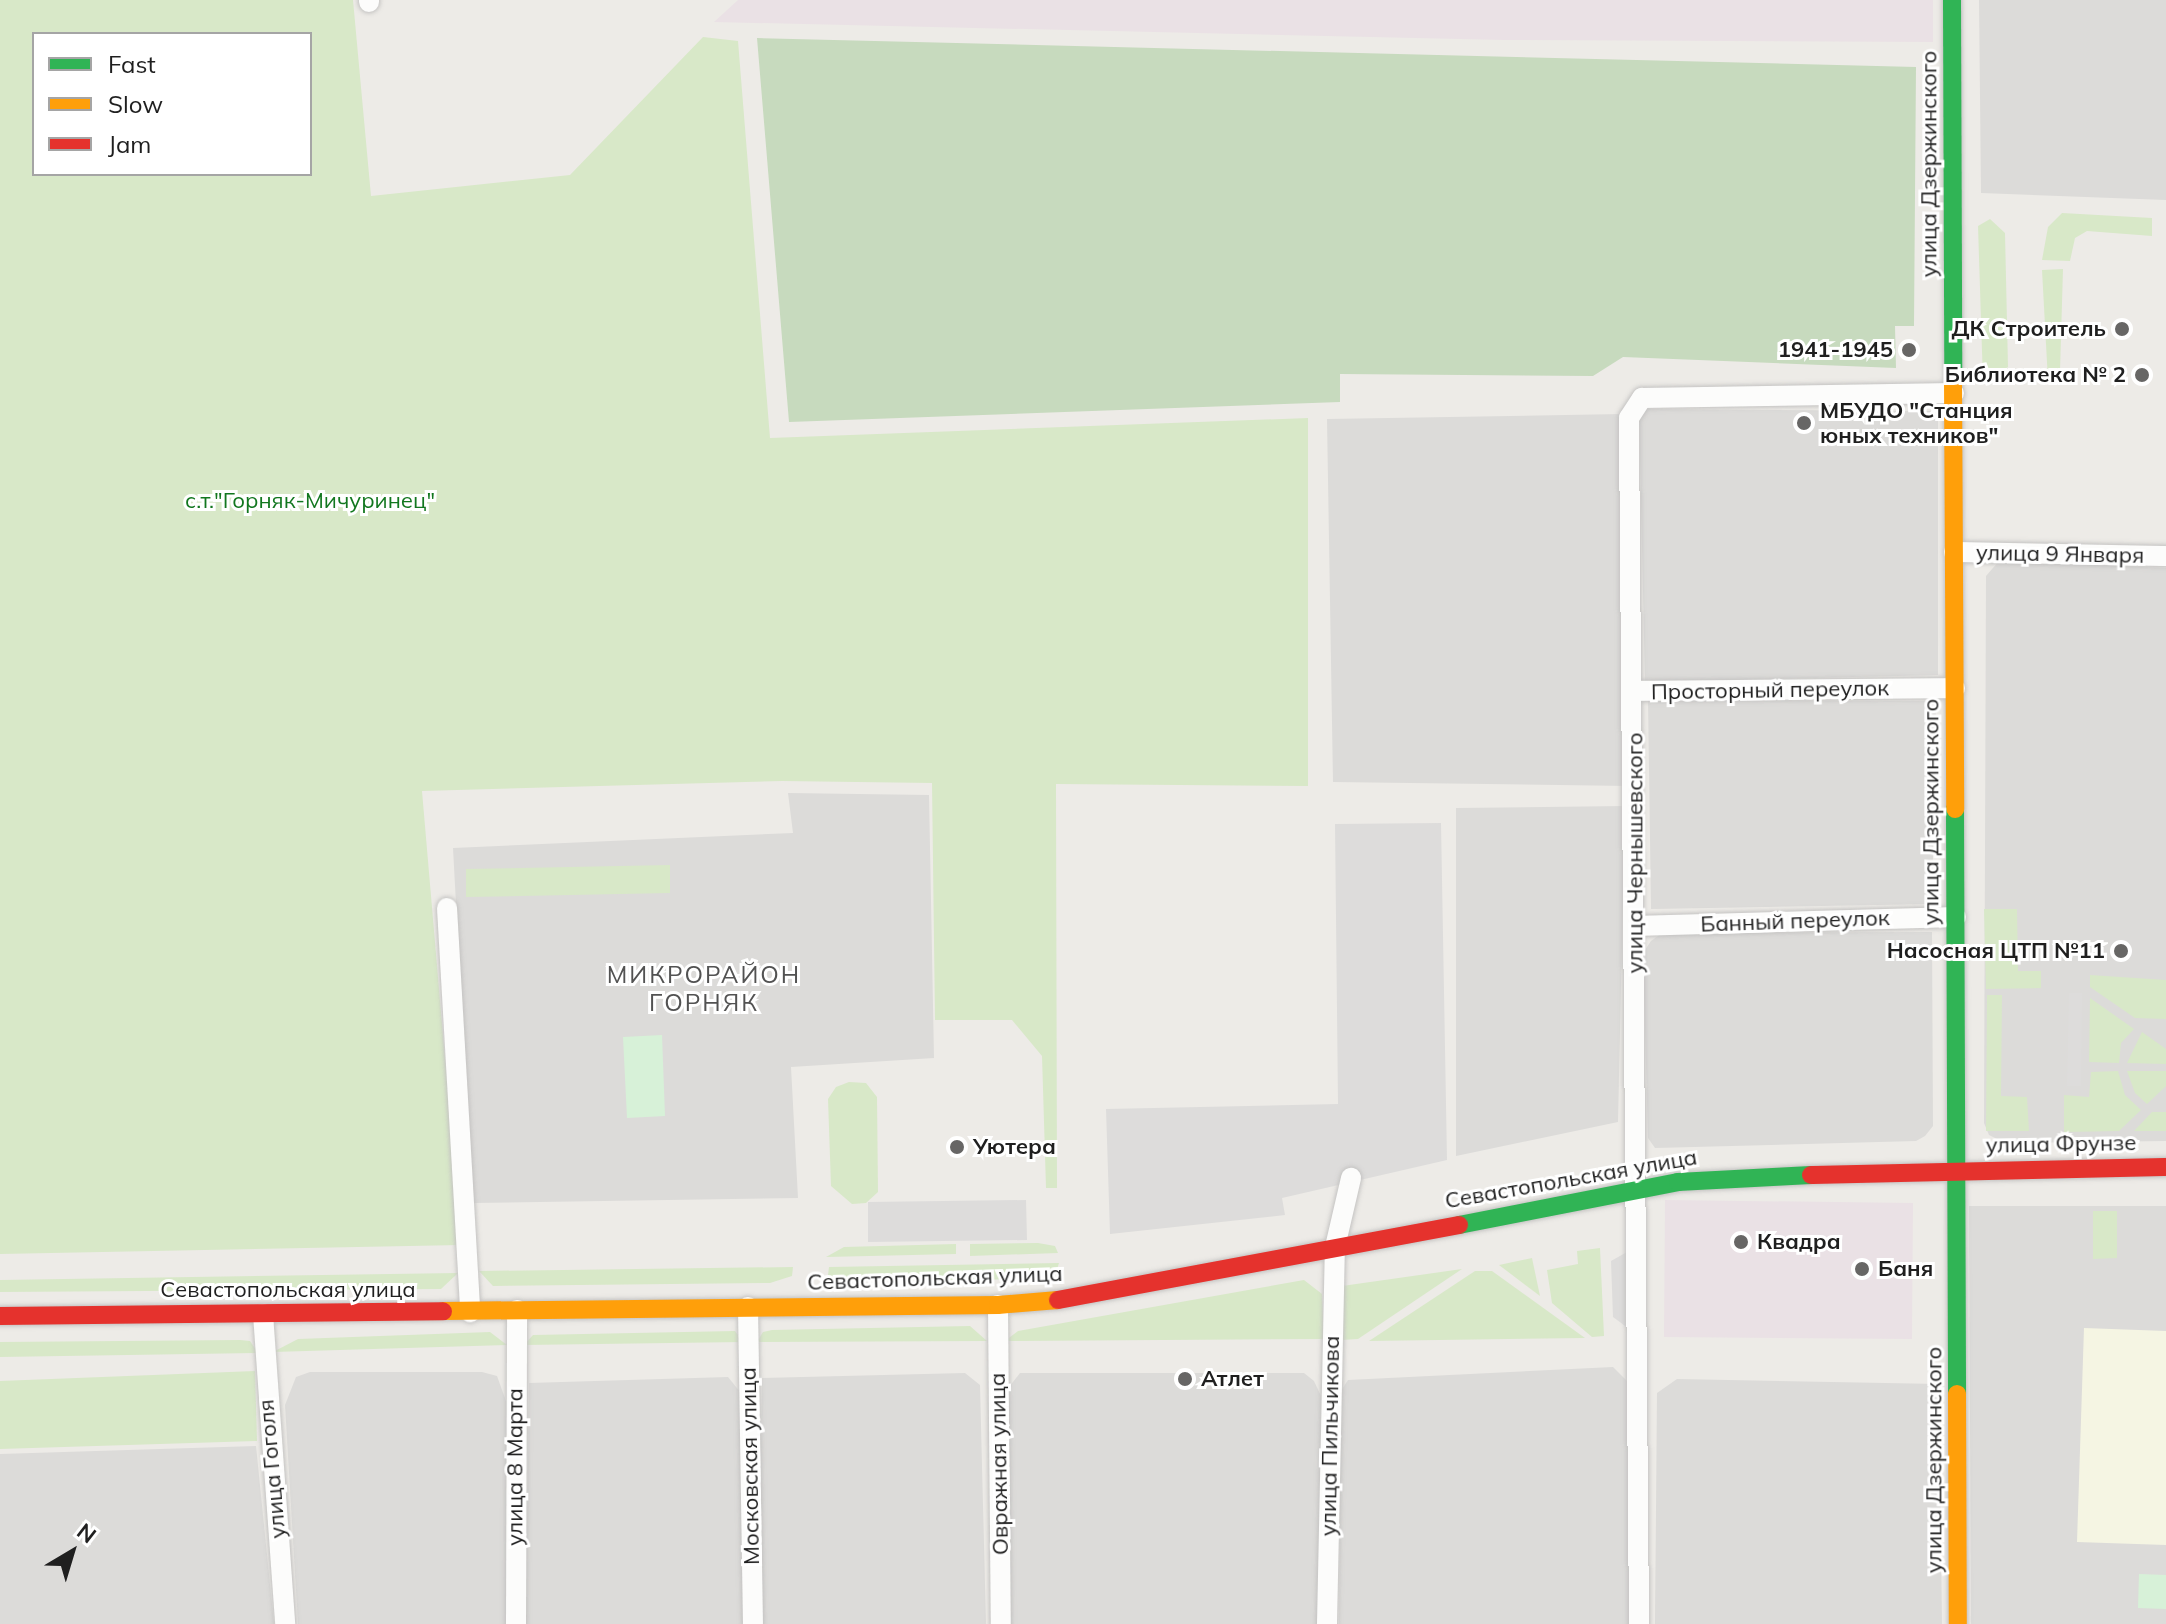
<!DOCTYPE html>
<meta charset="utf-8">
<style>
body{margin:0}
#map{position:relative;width:2166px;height:1624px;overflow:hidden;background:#edebe7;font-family:Mulish,sans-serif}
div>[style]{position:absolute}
.residential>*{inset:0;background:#dcdbd9}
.industrial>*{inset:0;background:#eae1e5}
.education>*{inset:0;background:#f5f5e3}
.grass>*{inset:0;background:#d8e8c8}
.forest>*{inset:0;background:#c7dabe}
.park>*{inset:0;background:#d7f1d8}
.parking>*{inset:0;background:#dddcdb}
.roads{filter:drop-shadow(0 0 2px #c4c3c2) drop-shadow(0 0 2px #c4c3c2)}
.street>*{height:20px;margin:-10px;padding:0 10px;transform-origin:10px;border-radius:10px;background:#fcfcfb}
.fast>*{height:18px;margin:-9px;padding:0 9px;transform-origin:9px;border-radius:9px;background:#30b455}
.slow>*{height:18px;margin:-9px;padding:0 9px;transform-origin:9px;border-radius:9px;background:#ff9f0a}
.jam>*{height:18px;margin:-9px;padding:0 9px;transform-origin:9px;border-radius:9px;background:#e5322d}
.dots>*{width:22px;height:22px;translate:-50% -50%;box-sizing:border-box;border:4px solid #fff;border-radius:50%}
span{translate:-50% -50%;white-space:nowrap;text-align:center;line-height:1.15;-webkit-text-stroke:6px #fff;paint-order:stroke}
.street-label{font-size:22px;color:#1f1f1f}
.poi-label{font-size:22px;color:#1f1f1f;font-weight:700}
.right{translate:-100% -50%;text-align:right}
.left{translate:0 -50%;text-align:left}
.park-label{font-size:22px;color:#12771f}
.neighbourhood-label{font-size:24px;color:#525252;letter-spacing:2px}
.legend{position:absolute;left:32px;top:32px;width:280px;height:144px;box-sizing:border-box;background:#fff;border:2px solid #a5a5a5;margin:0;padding:10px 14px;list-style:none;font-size:24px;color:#1f1f1f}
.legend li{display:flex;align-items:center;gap:16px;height:40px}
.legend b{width:40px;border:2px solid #a5a5a5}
.north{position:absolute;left:32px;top:1512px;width:80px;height:80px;-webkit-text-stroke:6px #fff;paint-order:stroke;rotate:38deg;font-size:22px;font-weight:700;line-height:32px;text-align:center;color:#1f1f1f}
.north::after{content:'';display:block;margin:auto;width:28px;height:36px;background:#1f1f1f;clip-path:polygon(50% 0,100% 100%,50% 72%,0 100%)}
</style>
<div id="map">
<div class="residential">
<i style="clip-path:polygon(1979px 0,2166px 0,2166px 200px,1981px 193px)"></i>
<i style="clip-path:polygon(1639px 409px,1938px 411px,1938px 675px,1645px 682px)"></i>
<i style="clip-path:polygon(1622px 414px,1629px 786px,1333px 782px,1327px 419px)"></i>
<i style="clip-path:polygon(1999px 561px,2166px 568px,2166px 1141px,2005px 1143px,1989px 1135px,1984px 1123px,1986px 576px)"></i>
<i style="clip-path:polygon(1648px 700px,1936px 701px,1932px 904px,1651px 909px)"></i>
<i style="clip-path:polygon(788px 793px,929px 795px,934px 1058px,791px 1067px,798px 1198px,472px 1203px,453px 848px,793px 833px)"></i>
<i style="clip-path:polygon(1625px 806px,1618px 1122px,1456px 1156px,1456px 808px)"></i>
<i style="clip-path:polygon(1932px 932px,1933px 1126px,1925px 1136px,1916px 1141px,1655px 1148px,1648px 1138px,1643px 953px,1651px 941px,1662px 933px)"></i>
<i style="clip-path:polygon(1969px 1206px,2166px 1206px,2166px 1624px,1971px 1624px)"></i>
<i style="clip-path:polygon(1613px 1367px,1630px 1384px,1629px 1624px,1339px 1624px,1341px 1391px,1348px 1380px)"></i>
<i style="clip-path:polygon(310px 1372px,482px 1372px,497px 1376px,506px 1401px,506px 1624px,298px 1624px,285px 1405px,296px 1377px)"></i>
<i style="clip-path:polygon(965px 1373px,980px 1385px,986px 1624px,758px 1624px,762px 1378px)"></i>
<i style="clip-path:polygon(1020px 1373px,1304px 1373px,1314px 1381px,1321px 1396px,1318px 1624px,1008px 1624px,1006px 1391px)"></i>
<i style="clip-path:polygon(728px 1377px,741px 1393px,745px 1624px,526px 1624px,529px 1383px)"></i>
<i style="clip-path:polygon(1677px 1379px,1939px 1384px,1942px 1624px,1655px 1624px,1657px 1393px)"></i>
<i style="clip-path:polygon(256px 1446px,274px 1624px,0 1624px,0 1454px)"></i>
</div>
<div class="industrial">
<i style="clip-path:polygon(738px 0,1933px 0,1933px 42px,1505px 40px,714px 22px)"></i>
<i style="clip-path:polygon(1665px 1200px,1913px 1203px,1912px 1339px,1664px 1337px)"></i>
</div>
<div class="education">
<i style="clip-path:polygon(2084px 1328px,2166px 1331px,2166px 1545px,2077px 1542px)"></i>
</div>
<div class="grass">
<i style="clip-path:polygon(evenodd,0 0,353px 0,371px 196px,570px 175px,703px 37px,738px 41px,770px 438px,1308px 418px,1308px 786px,1056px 784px,1057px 1188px,1046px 1188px,1042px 1056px,1012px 1020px,935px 1020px,932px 783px,782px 781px,422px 791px,461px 1245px,0 1254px,0 0,34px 34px,310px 34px,310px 174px,34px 174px,34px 34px)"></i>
<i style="clip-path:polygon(2062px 213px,2152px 218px,2152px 236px,2087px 231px,2075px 238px,2070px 261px,2042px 260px,2048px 227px)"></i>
<i style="clip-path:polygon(1990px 219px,2005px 233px,2008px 367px,1983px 382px,1978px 226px)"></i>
<i style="clip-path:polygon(2063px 269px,2060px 371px,2048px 381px,2042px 270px)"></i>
<i style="clip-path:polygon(670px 865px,670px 893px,466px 897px,466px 869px)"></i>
<i style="clip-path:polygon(1984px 909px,2017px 909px,2018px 971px,2041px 971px,2041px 988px,1986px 989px)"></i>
<i style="clip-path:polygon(2090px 975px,2166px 980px,2166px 1019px,2135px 1018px,2090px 987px)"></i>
<i style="clip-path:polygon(1987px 995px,2002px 995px,2001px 1096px,2027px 1097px,2029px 1131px,1986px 1131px)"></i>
<i style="clip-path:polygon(2090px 998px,2134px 1029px,2121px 1043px,2119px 1063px,2089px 1062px)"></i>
<i style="clip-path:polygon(2142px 1032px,2166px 1049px,2166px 1064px,2127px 1063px)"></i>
<i style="clip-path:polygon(2118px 1071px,2125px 1095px,2141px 1110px,2119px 1131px,2064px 1132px,2064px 1095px,2089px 1097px,2091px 1072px)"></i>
<i style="clip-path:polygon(2127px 1071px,2166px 1071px,2166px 1086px,2147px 1104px,2135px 1093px)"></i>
<i style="clip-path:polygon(849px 1082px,866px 1083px,877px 1097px,878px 1192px,866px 1203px,852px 1204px,831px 1186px,828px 1099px,836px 1087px)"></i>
<i style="clip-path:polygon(2152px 1112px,2166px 1112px,2166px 1131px,2134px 1131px)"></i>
<i style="clip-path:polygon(2093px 1211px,2117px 1211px,2117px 1258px,2093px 1259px)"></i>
<i style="clip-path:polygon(1038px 1243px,1055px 1246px,1058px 1253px,970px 1256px,970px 1244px)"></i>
<i style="clip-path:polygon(956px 1244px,956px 1254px,826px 1257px,844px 1247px)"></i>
<i style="clip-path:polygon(1600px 1248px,1604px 1336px,1592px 1337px,1552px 1303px,1547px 1270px,1578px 1264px,1577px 1251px)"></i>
<i style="clip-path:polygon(1532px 1258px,1540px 1296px,1499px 1265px)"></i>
<i style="clip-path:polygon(1059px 1263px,1054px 1279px,839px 1281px,828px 1275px,829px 1267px)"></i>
<i style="clip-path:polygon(793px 1267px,792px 1276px,770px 1283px,493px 1286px,479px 1271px)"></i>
<i style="clip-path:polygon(1462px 1269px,1358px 1339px,1341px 1340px,1342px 1286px)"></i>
<i style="clip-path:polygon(1475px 1271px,1492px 1271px,1585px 1338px,1369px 1341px)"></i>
<i style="clip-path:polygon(458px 1273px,441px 1289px,0 1292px,0 1280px)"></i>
<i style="clip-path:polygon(1304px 1280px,1322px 1294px,1324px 1339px,1005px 1341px,1018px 1331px)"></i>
<i style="clip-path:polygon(970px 1326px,987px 1341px,757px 1342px,763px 1332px,772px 1330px)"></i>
<i style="clip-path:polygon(735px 1331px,743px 1342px,524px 1345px,533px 1335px)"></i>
<i style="clip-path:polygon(490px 1332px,507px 1345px,273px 1352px,298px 1339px)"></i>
<i style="clip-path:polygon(240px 1340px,250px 1341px,258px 1353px,0 1357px,0 1342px)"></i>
<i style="clip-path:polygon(255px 1371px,257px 1441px,0 1449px,0 1381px)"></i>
</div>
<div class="forest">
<i style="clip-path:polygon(757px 38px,1916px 67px,1914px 326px,1895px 326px,1896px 368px,1623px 357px,1593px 376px,1340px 374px,1340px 402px,789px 422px)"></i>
</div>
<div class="park">
<i style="clip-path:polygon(662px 1035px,665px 1116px,627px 1118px,623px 1037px)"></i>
<i style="clip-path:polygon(2139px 1574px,2166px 1575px,2166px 1609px,2138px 1608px)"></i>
</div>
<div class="parking">
<i style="clip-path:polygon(1441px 823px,1447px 1160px,1282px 1198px,1285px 1215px,1110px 1234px,1106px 1109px,1338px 1104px,1335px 824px)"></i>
<i style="clip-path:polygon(2069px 993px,2082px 993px,2081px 1086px,2067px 1086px)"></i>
<i style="clip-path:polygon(1026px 1200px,1027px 1240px,868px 1242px,868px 1202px)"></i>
<i style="clip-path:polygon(1627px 1252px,1628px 1328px,1613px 1317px,1611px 1261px)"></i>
</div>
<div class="roads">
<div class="street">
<i style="left:369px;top:0;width:2px;rotate:90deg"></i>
<i style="left:1954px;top:552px;width:212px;rotate:1.1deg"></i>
<i style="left:1634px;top:691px;width:321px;rotate:-0.5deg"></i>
<i style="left:447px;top:908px;width:405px;rotate:86.7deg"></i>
<i style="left:1635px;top:926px;width:321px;rotate:-1.6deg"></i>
<i style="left:998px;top:1305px;width:319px;rotate:89.5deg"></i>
<i style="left:748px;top:1307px;width:317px;rotate:89.1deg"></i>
<i style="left:263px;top:1314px;width:311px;rotate:85.9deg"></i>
<i style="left:516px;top:1624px;width:314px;rotate:-89.8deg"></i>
<i style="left:1327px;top:1624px;width:377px;rotate:-88.8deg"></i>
<i style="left:1335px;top:1247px;width:71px;rotate:-76.9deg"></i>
<i style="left:1639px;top:1624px;width:1206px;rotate:-90.48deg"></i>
<i style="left:1629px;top:418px;width:24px;rotate:-57deg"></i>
<i style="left:1642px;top:398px;width:312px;rotate:-0.9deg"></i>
</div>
<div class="fast">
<i style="left:1952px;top:0;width:381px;rotate:89.8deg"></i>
<i style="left:1955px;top:809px;width:585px;rotate:89.8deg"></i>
<i style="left:1459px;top:1225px;width:223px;rotate:-11.1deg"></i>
<i style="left:1678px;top:1182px;width:133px;rotate:-3deg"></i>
</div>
<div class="slow">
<i style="left:1953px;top:381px;width:428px;rotate:89.7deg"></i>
<i style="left:443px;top:1311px;width:555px;rotate:-0.62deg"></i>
<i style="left:998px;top:1305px;width:60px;rotate:-4.8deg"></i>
<i style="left:1957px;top:1394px;width:230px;rotate:89.8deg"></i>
</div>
<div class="jam">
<i style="left:1811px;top:1175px;width:355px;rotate:-1.3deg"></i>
<i style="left:1058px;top:1300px;width:408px;rotate:-10.6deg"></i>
<i style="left:0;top:1316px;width:443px;rotate:-0.6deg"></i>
</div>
</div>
<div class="dots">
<i style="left:2122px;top:329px;background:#676665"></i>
<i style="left:1909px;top:350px;background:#676665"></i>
<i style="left:2142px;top:375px;background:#676665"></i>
<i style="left:1804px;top:423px;background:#676665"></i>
<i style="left:2121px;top:951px;background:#676665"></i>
<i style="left:957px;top:1147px;background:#676665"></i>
<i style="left:1741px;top:1242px;background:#676665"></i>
<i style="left:1862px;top:1269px;background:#676665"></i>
<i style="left:1185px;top:1379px;background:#676665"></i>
</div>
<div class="street-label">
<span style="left:1929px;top:164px;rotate:-90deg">улица Дзержинского</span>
<span style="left:2060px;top:554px;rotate:1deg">улица 9 Января</span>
<span style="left:1770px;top:690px;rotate:-1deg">Просторный переулок</span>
<span style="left:1931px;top:812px;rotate:-90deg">улица Дзержинского</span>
<span style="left:1635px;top:853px;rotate:-90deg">улица Чернышевского</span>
<span style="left:1795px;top:921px;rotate:-2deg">Банный переулок</span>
<span style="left:2061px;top:1144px;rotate:-1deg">улица Фрунзе</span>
<span style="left:1571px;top:1179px;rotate:-10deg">Севастопольская улица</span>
<span style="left:935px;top:1278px;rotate:-2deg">Севастопольская улица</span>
<span style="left:288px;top:1290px">Севастопольская улица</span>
<span style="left:1330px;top:1436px;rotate:-89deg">улица Пильчикова</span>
<span style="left:1934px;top:1460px;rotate:-90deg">улица Дзержинского</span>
<span style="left:999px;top:1464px;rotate:-91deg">Овражная улица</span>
<span style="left:750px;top:1466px;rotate:-91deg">Московская улица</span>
<span style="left:515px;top:1467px;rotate:-90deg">улица 8 Марта</span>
<span style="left:272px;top:1469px;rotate:-95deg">улица Гоголя</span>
</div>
<div class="poi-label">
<span class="right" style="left:2106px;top:329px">ДК Строитель</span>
<span class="right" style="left:1893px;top:350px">1941-1945</span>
<span class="right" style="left:2126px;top:375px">Библиотека № 2</span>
<span class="left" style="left:1820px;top:423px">МБУДО "Станция<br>юных техников"</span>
<span class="right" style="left:2105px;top:951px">Насосная ЦТП №11</span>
<span class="left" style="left:973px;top:1147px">Уютера</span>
<span class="left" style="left:1757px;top:1242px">Квадра</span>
<span class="left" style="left:1878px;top:1269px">Баня</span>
<span class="left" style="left:1201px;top:1379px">Атлет</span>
</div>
<div class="park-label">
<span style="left:310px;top:501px">с.т."Горняк-Мичуринец"</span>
</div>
<div class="neighbourhood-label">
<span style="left:704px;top:989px">МИКРОРАЙОН<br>ГОРНЯК</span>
</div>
<ul class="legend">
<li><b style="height:10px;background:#30b455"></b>Fast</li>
<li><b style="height:10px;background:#ff9f0a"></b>Slow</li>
<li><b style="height:10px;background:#e5322d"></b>Jam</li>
</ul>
<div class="north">N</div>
</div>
